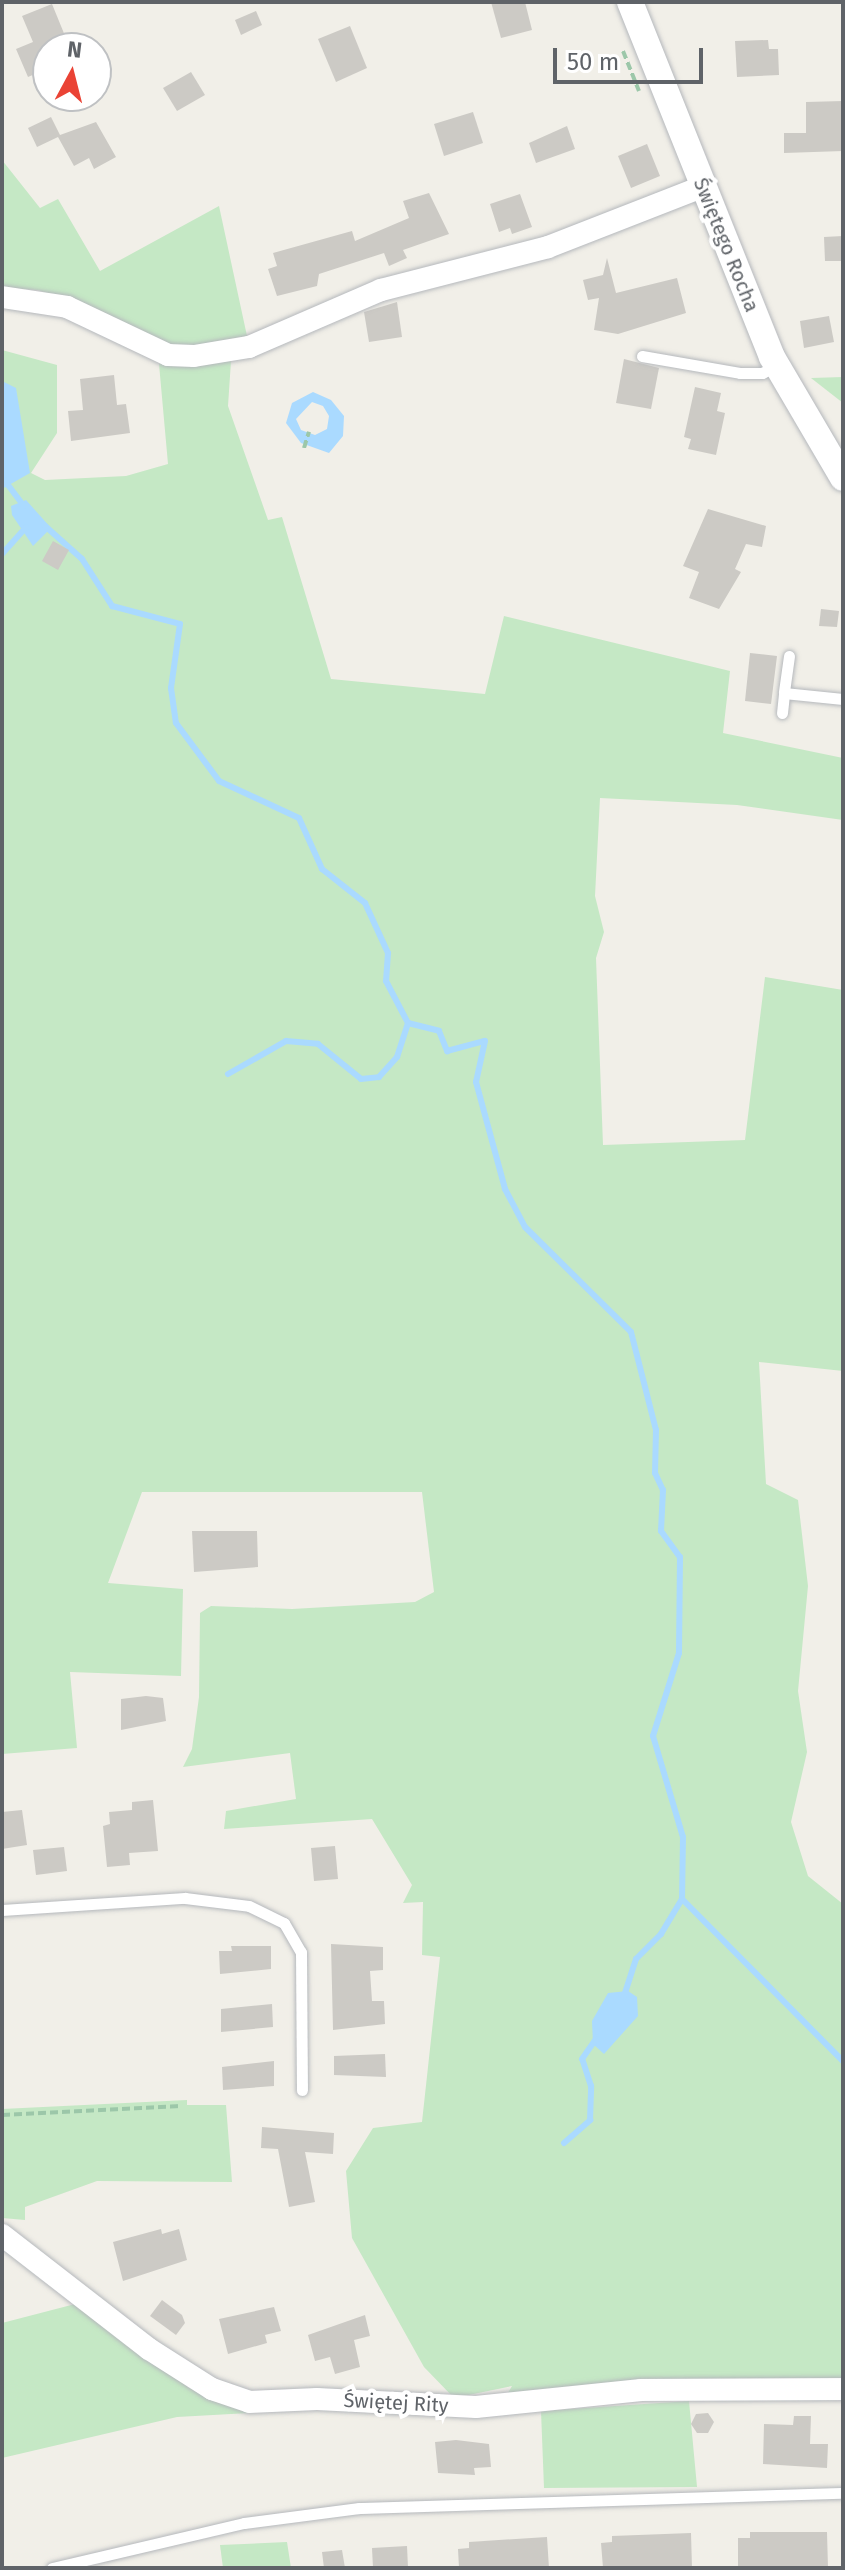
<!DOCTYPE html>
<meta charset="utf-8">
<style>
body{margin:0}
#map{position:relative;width:845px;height:2570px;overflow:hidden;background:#f1efe8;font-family:"Fira Sans",sans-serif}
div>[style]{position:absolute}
.green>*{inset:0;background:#c5e8c5}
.water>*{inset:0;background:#aadaff}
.stream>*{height:6px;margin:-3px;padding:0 3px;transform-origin:3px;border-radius:3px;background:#aadaff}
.building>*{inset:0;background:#cccac5}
.path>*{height:4px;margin-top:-2px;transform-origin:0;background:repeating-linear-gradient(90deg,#9cc7a9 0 8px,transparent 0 12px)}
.roads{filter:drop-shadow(0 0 2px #b5b8bc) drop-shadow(0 0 2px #b5b8bc)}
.service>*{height:11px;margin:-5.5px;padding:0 5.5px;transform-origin:5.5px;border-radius:5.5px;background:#fff}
.minor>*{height:22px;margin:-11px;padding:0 11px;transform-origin:11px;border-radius:11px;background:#fff}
.tertiary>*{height:26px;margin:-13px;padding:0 13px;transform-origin:13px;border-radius:13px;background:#fff}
span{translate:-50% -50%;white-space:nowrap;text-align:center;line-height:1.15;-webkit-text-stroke:8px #fff;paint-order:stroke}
.street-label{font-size:20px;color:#5f6368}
.frame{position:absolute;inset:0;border:4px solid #5f6368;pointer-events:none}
.north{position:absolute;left:32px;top:32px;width:80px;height:80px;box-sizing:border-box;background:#fff;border:2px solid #bfc1c3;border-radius:50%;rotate:7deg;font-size:22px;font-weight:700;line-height:32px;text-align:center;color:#5f6368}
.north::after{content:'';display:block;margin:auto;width:28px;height:36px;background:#ea4335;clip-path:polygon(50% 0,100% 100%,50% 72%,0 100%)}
.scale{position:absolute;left:553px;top:48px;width:150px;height:36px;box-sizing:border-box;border:4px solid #5f6368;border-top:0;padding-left:10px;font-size:24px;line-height:28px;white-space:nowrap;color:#5f6368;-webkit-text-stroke:6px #fff;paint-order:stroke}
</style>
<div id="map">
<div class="green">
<i style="clip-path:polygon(2px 160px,40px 208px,58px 199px,100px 271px,219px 206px,247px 336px,177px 350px,74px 302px,38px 290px,2px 288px)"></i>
<i style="clip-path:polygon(2px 350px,57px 365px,57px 433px,31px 473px,45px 480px,126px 476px,168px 464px,159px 364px,231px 361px,228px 406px,268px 520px,282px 517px,331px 679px,485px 694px,504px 616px,730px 671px,723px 733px,843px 758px,843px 820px,737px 805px,600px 798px,595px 896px,604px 932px,596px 958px,603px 1145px,745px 1140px,765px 977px,843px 990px,843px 1371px,759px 1362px,766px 1484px,798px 1500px,808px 1586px,798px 1691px,807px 1752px,791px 1822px,808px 1876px,843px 1904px,843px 2382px,505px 2398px,512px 2386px,454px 2398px,424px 2367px,352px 2238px,346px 2171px,373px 2128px,422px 2122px,440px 1957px,422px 1955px,423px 1902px,403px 1903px,412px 1885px,372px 1819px,224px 1829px,226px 1811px,296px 1799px,290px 1753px,183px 1767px,192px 1749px,199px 1697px,200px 1613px,211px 1606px,292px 1609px,415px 1602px,434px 1592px,422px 1492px,142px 1492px,108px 1583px,183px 1589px,181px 1676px,70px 1672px,77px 1748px,2px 1754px)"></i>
<i style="clip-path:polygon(843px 377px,843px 403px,811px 378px)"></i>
<i style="clip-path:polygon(187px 2100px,187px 2105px,226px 2105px,232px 2182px,97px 2181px,25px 2207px,25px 2220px,2px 2218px,2px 2109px)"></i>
<i style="clip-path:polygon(79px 2303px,189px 2388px,249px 2413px,177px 2417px,2px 2458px,2px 2323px)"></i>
<i style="clip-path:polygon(689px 2401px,697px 2487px,544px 2488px,541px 2411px)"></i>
<i style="clip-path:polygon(287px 2542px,291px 2568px,223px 2568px,220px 2545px)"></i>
</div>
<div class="water">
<i style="clip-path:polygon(2px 381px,16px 388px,30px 473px,2px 489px)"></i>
<i style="clip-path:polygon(evenodd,313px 392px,331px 400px,344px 416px,343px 436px,329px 453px,301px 443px,286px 423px,292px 403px,313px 392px,312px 402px,323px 406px,329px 416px,327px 429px,315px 435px,301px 430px,296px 419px,312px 402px)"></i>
<i style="clip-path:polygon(26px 500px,51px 528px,33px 546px,12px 515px,11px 506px)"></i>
<i style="clip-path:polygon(628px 1991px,637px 1997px,638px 2016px,604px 2054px,593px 2044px,592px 2021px,608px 1993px)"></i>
</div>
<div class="stream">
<i style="left:5px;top:481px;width:31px;rotate:53deg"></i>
<i style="left:44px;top:525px;width:51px;rotate:41.8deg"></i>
<i style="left:82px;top:559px;width:56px;rotate:57.4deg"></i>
<i style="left:112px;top:606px;width:70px;rotate:14.8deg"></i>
<i style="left:180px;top:624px;width:65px;rotate:98deg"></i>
<i style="left:171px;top:688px;width:35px;rotate:82deg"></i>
<i style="left:176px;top:723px;width:72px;rotate:53.4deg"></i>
<i style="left:219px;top:781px;width:88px;rotate:24.8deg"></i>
<i style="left:299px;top:818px;width:56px;rotate:65.7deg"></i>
<i style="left:322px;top:869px;width:55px;rotate:38.3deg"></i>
<i style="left:365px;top:903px;width:55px;rotate:65.3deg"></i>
<i style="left:388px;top:953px;width:28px;rotate:94deg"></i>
<i style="left:386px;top:981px;width:47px;rotate:62.4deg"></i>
<i style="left:408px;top:1023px;width:32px;rotate:14deg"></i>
<i style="left:439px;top:1031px;width:22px;rotate:68deg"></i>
<i style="left:447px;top:1051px;width:39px;rotate:-15deg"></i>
<i style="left:485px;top:1041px;width:42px;rotate:102.4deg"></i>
<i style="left:476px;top:1082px;width:111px;rotate:74.8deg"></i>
<i style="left:505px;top:1189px;width:43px;rotate:62.2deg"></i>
<i style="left:525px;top:1227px;width:149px;rotate:44.7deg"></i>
<i style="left:631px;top:1332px;width:101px;rotate:75.7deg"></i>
<i style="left:656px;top:1430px;width:43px;rotate:91.3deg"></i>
<i style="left:655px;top:1473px;width:19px;rotate:65deg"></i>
<i style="left:663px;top:1490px;width:41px;rotate:92.8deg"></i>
<i style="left:661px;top:1531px;width:32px;rotate:54deg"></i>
<i style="left:680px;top:1557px;width:96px;rotate:90.6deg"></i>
<i style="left:679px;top:1653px;width:87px;rotate:107.4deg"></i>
<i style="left:653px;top:1736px;width:105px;rotate:73.5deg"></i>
<i style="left:683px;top:1837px;width:62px;rotate:90.9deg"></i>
<i style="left:682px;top:1899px;width:41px;rotate:121deg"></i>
<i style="left:661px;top:1934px;width:35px;rotate:135deg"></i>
<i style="left:636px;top:1959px;width:40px;rotate:108deg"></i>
<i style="left:2px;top:554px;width:36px;rotate:-48deg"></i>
<i style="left:228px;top:1074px;width:67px;rotate:-29.6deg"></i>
<i style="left:286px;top:1041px;width:32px;rotate:5deg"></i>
<i style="left:318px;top:1044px;width:55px;rotate:39.1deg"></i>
<i style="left:361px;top:1079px;width:18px;rotate:-6deg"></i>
<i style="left:379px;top:1077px;width:27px;rotate:-48deg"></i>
<i style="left:397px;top:1057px;width:36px;rotate:-72deg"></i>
<i style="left:682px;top:1899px;width:228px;rotate:45.2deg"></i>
<i style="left:564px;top:2143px;width:35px;rotate:-41deg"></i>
<i style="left:590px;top:2120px;width:34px;rotate:-88deg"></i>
<i style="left:591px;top:2086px;width:28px;rotate:-108deg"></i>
<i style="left:582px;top:2059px;width:24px;rotate:-55deg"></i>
</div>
<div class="building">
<i style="clip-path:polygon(491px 2px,525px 2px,532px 30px,501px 38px)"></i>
<i style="clip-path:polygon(52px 4px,70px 48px,48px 48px,48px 78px,44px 70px,28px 77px,16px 49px,33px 42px,22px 16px)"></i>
<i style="clip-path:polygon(256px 11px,262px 25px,241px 35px,235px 20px)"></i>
<i style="clip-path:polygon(350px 26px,367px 68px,336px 82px,318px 39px)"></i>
<i style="clip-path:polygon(768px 40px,769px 49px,778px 49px,779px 75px,737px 77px,735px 41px)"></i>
<i style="clip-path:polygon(191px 72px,205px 95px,177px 111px,163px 88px)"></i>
<i style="clip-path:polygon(843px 101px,843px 151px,784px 153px,784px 133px,806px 133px,806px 102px)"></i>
<i style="clip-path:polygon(473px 112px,483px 143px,444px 156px,434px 124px)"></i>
<i style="clip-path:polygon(51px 117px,60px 135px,96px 122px,116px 157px,94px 169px,89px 158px,74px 166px,58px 137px,37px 147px,28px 128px)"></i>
<i style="clip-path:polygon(567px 126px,575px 149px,536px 163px,529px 143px)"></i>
<i style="clip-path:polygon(647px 144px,660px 176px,631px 188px,618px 156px)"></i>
<i style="clip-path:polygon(429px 193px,449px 234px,403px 250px,407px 258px,389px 266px,384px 253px,319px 274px,317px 286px,277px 296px,268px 269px,277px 266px,273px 253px,352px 231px,355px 241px,409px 218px,403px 201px)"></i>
<i style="clip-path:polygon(520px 194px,532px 227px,512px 234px,510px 228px,499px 232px,490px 204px)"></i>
<i style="clip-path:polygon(843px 236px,843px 261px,825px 261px,824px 237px)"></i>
<i style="clip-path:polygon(607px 258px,616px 293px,677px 278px,686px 313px,618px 334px,594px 330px,599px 298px,588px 300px,583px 280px,603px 275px)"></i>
<i style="clip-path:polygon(397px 302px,402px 337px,369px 342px,364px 312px)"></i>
<i style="clip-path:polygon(829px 316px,834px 342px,804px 348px,800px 321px)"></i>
<i style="clip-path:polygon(624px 359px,659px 368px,651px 409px,616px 403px)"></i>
<i style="clip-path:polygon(114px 375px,117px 405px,126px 404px,130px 433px,71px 441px,68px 411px,83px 410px,80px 379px)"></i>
<i style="clip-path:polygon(695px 387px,721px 393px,717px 411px,725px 413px,716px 455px,688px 449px,691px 439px,684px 437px)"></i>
<i style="clip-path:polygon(708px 509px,766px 526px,762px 547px,746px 544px,735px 569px,741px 572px,719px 609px,689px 598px,699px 572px,683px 566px)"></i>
<i style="clip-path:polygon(53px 541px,69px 550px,58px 570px,42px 561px)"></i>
<i style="clip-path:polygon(821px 609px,839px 611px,837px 627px,819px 626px)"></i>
<i style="clip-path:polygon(750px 653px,777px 656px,771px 704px,745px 701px)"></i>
<i style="clip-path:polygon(192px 1531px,257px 1531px,258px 1567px,194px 1572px)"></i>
<i style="clip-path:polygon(146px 1696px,163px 1698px,166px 1721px,121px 1730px,121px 1699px)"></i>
<i style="clip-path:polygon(153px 1800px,158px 1851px,129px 1853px,130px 1865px,107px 1867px,103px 1826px,110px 1824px,109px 1812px,132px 1810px,132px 1802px)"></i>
<i style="clip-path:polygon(22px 1810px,27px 1845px,2px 1849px,2px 1812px)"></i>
<i style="clip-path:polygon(335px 1846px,338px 1879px,314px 1881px,311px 1848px)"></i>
<i style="clip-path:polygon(64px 1847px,67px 1871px,36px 1875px,33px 1850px)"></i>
<i style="clip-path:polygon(331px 1944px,383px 1947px,383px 1970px,370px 1971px,372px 2001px,384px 2001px,385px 2024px,333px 2030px)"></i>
<i style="clip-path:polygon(231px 1946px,271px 1946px,271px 1969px,220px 1974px,219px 1951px,232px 1951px)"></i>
<i style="clip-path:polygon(272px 2004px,273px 2027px,221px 2032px,221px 2009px)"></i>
<i style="clip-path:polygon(385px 2054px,386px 2077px,334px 2075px,334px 2056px)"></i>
<i style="clip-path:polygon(274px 2061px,274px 2086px,223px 2090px,222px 2067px)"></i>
<i style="clip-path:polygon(262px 2127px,334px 2133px,333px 2154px,305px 2152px,315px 2202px,289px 2207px,278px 2149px,261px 2148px)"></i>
<i style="clip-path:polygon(161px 2229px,162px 2234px,179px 2229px,187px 2260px,123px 2281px,113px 2242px)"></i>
<i style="clip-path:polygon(162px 2300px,182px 2315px,185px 2323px,176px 2335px,150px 2316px)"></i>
<i style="clip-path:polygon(274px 2307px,281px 2331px,265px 2335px,267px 2343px,228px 2354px,219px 2319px)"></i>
<i style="clip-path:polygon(365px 2315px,370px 2336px,354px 2340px,360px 2367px,335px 2374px,330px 2357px,315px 2361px,308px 2335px)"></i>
<i style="clip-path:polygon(708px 2413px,714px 2422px,708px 2433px,697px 2433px,691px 2424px,696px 2414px)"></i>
<i style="clip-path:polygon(794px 2416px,811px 2416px,810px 2444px,828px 2444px,827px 2468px,763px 2464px,764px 2424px,793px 2425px)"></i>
<i style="clip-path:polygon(456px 2440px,489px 2444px,491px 2467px,474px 2468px,475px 2475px,438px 2473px,435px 2442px)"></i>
<i style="clip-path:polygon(750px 2532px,827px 2532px,828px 2568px,738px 2568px,738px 2538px,750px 2538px)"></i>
<i style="clip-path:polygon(691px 2533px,692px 2568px,603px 2568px,601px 2543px,612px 2542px,612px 2536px)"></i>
<i style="clip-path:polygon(547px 2537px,549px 2568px,459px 2568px,458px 2549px,469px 2548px,469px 2542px)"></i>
<i style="clip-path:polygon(407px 2546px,408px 2568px,373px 2568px,372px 2548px)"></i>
<i style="clip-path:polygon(342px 2550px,345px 2568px,324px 2568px,322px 2552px)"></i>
</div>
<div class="path">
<i style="left:623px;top:51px;width:43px;rotate:68.2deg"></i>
<i style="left:304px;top:448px;width:17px;rotate:-73deg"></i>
<i style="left:2px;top:2115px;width:179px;rotate:-2.9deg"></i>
</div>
<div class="roads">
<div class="service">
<i style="left:642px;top:356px;width:99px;rotate:9.8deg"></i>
<i style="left:740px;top:373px;width:22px"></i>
<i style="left:762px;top:373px;width:16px;rotate:-27deg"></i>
<i style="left:789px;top:656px;width:37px;rotate:98deg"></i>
<i style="left:784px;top:693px;width:59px;rotate:5.8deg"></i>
<i style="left:782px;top:713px;width:20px;rotate:-84deg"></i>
<i style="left:2px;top:1910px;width:183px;rotate:-3.8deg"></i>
<i style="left:185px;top:1898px;width:64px;rotate:7.1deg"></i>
<i style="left:249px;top:1906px;width:39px;rotate:26deg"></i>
<i style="left:284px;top:1923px;width:34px;rotate:60deg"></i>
<i style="left:301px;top:1952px;width:138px;rotate:89.6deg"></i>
<i style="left:52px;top:2568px;width:197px;rotate:-13.2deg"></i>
<i style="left:244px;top:2523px;width:116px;rotate:-7.4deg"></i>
<i style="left:359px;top:2508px;width:484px;rotate:-1.8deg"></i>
</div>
<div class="minor">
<i style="left:2px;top:297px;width:66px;rotate:8.7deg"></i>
<i style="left:67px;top:307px;width:112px;rotate:25.4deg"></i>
<i style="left:168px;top:355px;width:26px;rotate:2deg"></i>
<i style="left:194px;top:356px;width:56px;rotate:-9.3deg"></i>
<i style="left:249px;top:347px;width:144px;rotate:-23.4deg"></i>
<i style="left:381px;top:290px;width:172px;rotate:-14.4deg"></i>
<i style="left:548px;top:247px;width:165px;rotate:-21.3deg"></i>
<i style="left:2px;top:2235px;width:186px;rotate:37.8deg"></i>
<i style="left:149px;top:2349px;width:75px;rotate:32.4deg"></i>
<i style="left:212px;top:2389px;width:39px;rotate:19deg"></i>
<i style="left:249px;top:2402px;width:68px;rotate:-2.5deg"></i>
<i style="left:317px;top:2399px;width:159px;rotate:2.9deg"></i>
<i style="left:476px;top:2407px;width:166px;rotate:-5.9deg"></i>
<i style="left:641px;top:2390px;width:202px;rotate:-0.3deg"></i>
</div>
<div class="tertiary">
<i style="left:630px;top:2px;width:382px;rotate:68.2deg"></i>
<i style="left:772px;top:357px;width:140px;rotate:59.6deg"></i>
</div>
</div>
<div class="street-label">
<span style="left:726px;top:245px;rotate:68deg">Świętego Rocha</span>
<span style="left:396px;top:2403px;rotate:3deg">Świętej Rity</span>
</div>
<div class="frame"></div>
<div class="north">N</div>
<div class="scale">50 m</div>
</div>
